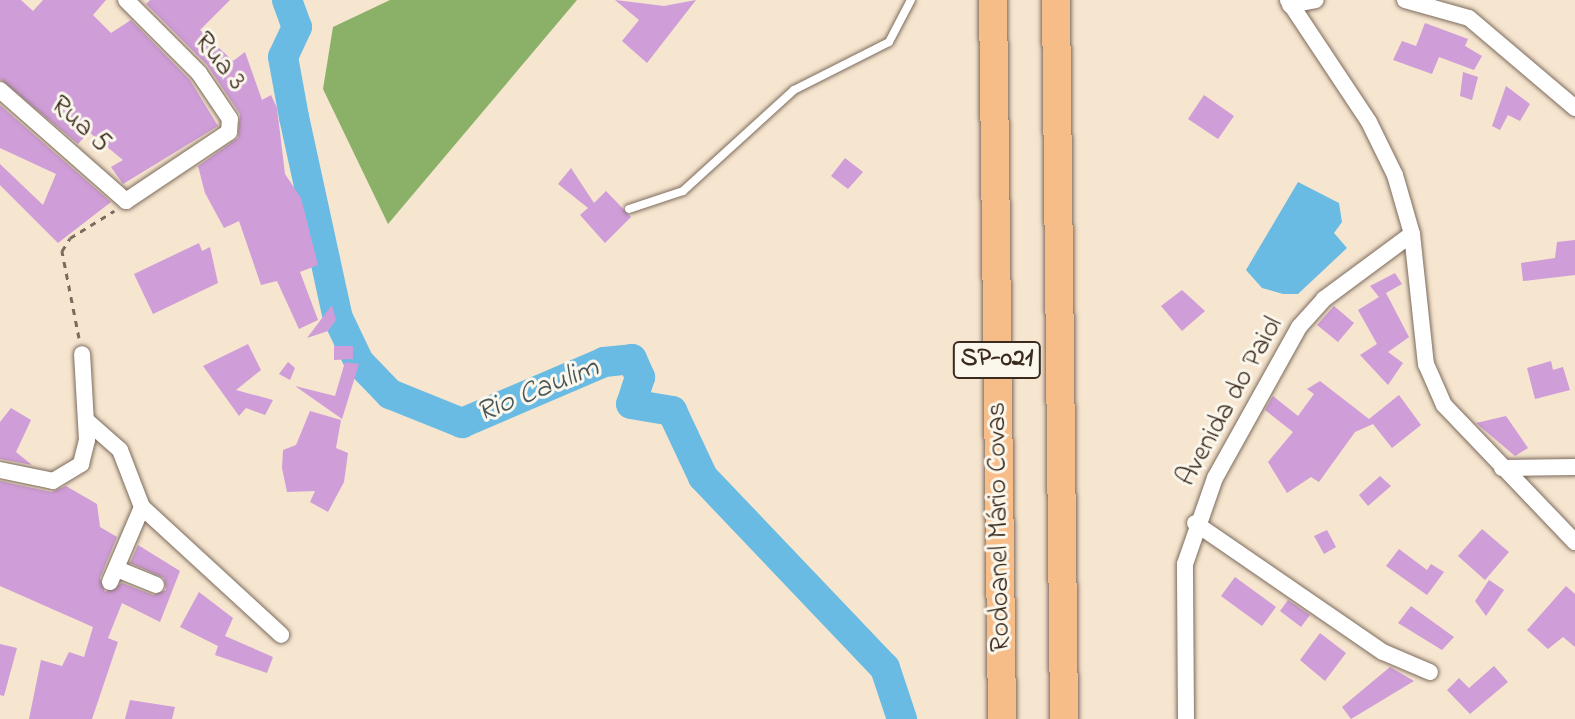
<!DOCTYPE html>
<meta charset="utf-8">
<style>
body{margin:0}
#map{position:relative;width:1575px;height:719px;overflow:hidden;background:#f6e5cf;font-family:"Indie Flower",sans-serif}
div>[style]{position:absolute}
.forest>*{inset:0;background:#8ab167}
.water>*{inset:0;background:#69bbe4}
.river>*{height:30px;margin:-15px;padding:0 15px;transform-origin:15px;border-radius:15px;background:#69bbe4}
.building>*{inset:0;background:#cf9dd8}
.path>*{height:3px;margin-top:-1.5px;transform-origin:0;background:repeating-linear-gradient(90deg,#7c6b5c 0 6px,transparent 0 12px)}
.roads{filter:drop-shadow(0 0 2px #7c6b5c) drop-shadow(0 0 2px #7c6b5c)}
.lane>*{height:8px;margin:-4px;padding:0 4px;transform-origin:4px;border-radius:4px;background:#fff}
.street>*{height:16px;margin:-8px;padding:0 8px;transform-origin:8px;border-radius:8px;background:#fff}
.highway>*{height:28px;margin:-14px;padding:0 14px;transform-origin:14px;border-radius:14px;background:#f7bd88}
span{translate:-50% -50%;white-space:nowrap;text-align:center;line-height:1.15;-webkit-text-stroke:6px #fbf7ec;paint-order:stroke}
.shield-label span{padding:2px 6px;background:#fbf7ec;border:2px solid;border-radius:6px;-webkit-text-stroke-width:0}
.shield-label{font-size:26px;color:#3b2a1e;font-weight:700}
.street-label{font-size:28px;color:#3b2a1e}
.water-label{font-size:30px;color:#495659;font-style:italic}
</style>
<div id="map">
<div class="forest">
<i style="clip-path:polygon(390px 0,577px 0,388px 224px,323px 89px,333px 27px)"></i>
</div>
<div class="water">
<i style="clip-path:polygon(1298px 182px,1339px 203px,1342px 222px,1334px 233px,1347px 248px,1298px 294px,1283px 294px,1262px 288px,1246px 270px)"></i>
</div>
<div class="river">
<i style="left:287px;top:0;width:29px;rotate:70deg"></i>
<i style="left:297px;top:27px;width:33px;rotate:115deg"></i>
<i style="left:283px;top:57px;width:61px;rotate:79.6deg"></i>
<i style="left:294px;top:117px;width:206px;rotate:77.7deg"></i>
<i style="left:338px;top:318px;width:49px;rotate:64.5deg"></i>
<i style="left:359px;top:362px;width:45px;rotate:45.9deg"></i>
<i style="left:390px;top:394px;width:78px;rotate:21.9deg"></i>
<i style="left:462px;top:423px;width:155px;rotate:-23.2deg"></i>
<i style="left:604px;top:362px;width:28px;rotate:-6deg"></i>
<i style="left:632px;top:359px;width:20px;rotate:66deg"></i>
<i style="left:640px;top:377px;width:28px;rotate:108deg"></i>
<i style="left:631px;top:404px;width:42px;rotate:9.7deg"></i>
<i style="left:672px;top:411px;width:73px;rotate:64.8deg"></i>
<i style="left:703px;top:477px;width:264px;rotate:46.4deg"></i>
<i style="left:885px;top:668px;width:54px;rotate:71.6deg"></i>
</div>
<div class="building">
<i style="clip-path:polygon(0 0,21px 0,33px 11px,43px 0,106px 0,93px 15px,111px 33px,131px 20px,190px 80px,218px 126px,123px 184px,111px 167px,123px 160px,89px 132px,78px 144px,0 79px)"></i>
<i style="clip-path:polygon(150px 0,230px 0,200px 30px,233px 61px,245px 52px,262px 100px,271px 95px,277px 108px,285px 174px,301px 198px,318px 265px,300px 272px,318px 320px,299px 329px,277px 281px,261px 285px,239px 221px,224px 228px,205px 193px,198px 166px,238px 138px,240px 114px,207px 65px,146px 4px)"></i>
<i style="clip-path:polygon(615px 0,664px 6px,696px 0,647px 63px,622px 41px,639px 20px)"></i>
<i style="clip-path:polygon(1425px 23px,1468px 39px,1465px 46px,1482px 56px,1474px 70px,1439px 57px,1432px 74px,1393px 60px,1402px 41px,1416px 46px)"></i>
<i style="clip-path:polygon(1463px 72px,1478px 77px,1472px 100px,1460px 96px)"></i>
<i style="clip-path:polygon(1506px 86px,1530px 104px,1520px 121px,1508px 115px,1500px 130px,1492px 126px)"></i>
<i style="clip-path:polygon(1204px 95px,1234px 116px,1218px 139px,1188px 119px)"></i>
<i style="clip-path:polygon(0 105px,111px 202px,58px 243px,0 185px,0 164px,43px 205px,56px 174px,0 148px)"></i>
<i style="clip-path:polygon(845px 158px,863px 172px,848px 189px,831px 176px)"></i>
<i style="clip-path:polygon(571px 168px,594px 203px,606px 191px,631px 217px,605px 243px,580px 215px,588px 208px,558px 184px)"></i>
<i style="clip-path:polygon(1575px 240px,1575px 275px,1523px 281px,1521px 263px,1555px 258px,1557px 242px)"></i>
<i style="clip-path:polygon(199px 243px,202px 251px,210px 247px,218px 283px,153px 314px,134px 274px)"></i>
<i style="clip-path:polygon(1395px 273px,1402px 284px,1386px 293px,1409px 337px,1388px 352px,1403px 363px,1388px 385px,1360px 355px,1377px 344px,1358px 310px,1379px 297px,1370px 286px)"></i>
<i style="clip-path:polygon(1182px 290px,1205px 311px,1182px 331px,1161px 306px)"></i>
<i style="clip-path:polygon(332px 305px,336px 320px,328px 331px,307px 338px)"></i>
<i style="clip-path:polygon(1334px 306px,1354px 323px,1338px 342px,1317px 325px)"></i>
<i style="clip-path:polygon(248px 344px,261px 370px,236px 390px,273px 400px,265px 415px,246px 408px,239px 416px,203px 366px)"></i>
<i style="clip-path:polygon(334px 346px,353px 346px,353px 359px,334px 360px)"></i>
<i style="clip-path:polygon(1551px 361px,1553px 370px,1563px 367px,1570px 390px,1535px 399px,1527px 368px)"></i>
<i style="clip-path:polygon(288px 362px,295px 368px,290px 380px,279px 374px)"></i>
<i style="clip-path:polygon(345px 362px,359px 364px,342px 419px,295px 386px,335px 396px)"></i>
<i style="clip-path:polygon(1320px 381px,1369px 419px,1399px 395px,1421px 425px,1392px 448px,1373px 424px,1355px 432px,1319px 482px,1311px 477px,1287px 493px,1268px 462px,1293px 432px,1265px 410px,1273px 396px,1298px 416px,1314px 394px,1307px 389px)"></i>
<i style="clip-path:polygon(11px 408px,31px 420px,16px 452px,32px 465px,0 459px,0 422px)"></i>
<i style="clip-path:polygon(310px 411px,341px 420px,336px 448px,348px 453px,344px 482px,328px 512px,310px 502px,315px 491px,287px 492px,282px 468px,283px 450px,296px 445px)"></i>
<i style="clip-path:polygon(1506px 416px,1528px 448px,1515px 456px,1476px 423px)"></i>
<i style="clip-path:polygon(1380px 476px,1391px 486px,1368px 506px,1359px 495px)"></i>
<i style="clip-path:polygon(0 481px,51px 492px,66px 486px,97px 504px,100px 527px,117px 537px,100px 578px,105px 592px,122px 583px,153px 595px,166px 590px,164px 578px,130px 563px,138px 545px,180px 571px,160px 622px,122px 603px,108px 638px,118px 642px,92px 719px,29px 719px,41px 660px,62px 666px,69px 652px,84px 657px,93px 627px,0 586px)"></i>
<i style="clip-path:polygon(1482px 529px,1509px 552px,1485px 580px,1458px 556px)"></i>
<i style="clip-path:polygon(1327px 530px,1336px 547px,1324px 554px,1314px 536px)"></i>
<i style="clip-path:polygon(1399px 549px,1427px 570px,1431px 564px,1444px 572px,1427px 595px,1386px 566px)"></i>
<i style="clip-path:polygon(1235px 577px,1276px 607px,1262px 626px,1221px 596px)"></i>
<i style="clip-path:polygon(1489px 580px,1504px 590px,1486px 616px,1475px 601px)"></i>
<i style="clip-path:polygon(1566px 586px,1575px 594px,1575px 647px,1563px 637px,1548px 649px,1527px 630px)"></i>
<i style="clip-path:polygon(199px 592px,233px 618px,225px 636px,273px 657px,267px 673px,215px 655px,218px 646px,180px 627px)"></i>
<i style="clip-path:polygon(1288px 600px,1310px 615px,1301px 627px,1280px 611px)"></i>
<i style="clip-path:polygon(1411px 606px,1454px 637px,1442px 650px,1398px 623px)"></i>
<i style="clip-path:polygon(1320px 633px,1346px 653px,1325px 681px,1300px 660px)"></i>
<i style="clip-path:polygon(0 644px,17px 648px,4px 696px,0 695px)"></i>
<i style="clip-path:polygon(1494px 666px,1508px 682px,1470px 714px,1447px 690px,1459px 678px,1469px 688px)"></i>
<i style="clip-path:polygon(1390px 667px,1414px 681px,1351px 719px,1342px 707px)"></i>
<i style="clip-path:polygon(130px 700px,175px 707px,172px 719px,125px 719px)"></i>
</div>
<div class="path">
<i style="left:79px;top:338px;width:89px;rotate:-101.1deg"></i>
<i style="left:62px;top:251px;width:15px;rotate:-58deg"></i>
<i style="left:70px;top:238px;width:52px;rotate:-31.5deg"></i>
</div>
<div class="roads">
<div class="lane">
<i style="left:629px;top:209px;width:57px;rotate:-18.4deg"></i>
<i style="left:683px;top:191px;width:150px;rotate:-42.3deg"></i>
<i style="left:794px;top:90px;width:106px;rotate:-26.8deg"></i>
<i style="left:889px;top:42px;width:47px;rotate:-62.4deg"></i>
</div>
<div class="street">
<i style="left:1288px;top:0;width:146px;rotate:56.4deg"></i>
<i style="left:1369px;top:122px;width:59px;rotate:63.9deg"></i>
<i style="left:1395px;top:175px;width:61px;rotate:73.9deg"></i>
<i style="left:1412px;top:234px;width:131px;rotate:83.9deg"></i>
<i style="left:1426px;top:364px;width:45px;rotate:66.3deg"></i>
<i style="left:1444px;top:405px;width:190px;rotate:46.3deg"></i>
<i style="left:1405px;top:0;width:66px;rotate:15.7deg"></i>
<i style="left:1469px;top:18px;width:139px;rotate:40.3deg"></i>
<i style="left:1290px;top:5px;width:26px;rotate:-11deg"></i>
<i style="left:0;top:90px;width:168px;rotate:41.4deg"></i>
<i style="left:126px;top:201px;width:124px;rotate:-33.8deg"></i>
<i style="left:229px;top:132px;width:13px;rotate:-86deg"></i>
<i style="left:230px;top:119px;width:55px;rotate:-124deg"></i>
<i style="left:199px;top:73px;width:103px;rotate:-135deg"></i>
<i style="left:87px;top:421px;width:44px;rotate:41.3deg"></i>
<i style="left:120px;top:450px;width:61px;rotate:68.9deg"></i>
<i style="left:142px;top:507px;width:189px;rotate:42.6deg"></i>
<i style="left:1502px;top:468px;width:73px;rotate:-0.8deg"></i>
<i style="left:0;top:470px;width:54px;rotate:11.7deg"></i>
<i style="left:53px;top:481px;width:33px;rotate:-31deg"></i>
<i style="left:81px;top:464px;width:25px;rotate:-76deg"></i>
<i style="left:87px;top:440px;width:86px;rotate:-93.3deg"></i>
<i style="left:1195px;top:523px;width:228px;rotate:34.5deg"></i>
<i style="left:1383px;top:652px;width:51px;rotate:23.1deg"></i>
<i style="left:117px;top:569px;width:42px;rotate:22.3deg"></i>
<i style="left:110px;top:582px;width:82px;rotate:-66.9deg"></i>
<i style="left:1186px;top:719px;width:155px;rotate:-90.4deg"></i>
<i style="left:1185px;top:564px;width:91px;rotate:-70.8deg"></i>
<i style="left:1215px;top:478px;width:173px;rotate:-60.9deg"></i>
<i style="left:1299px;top:327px;width:38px;rotate:-48deg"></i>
<i style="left:1324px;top:299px;width:109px;rotate:-36.5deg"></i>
</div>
<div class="highway">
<i style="left:993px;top:0;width:719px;rotate:89.28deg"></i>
<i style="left:1056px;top:0;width:719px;rotate:89.36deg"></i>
</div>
</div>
<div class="shield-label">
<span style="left:997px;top:360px">SP-021</span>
</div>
<div class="street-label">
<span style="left:219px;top:62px;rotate:51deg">Rua 3</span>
<span style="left:80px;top:125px;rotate:41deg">Rua 5</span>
<span style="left:1231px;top:402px;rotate:-61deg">Avenida do Paiol</span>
<span style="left:1000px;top:527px;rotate:-91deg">Rodoanel Mário Covas</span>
</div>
<div class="water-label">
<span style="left:538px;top:391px;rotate:-22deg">Rio Caulim</span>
</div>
</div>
